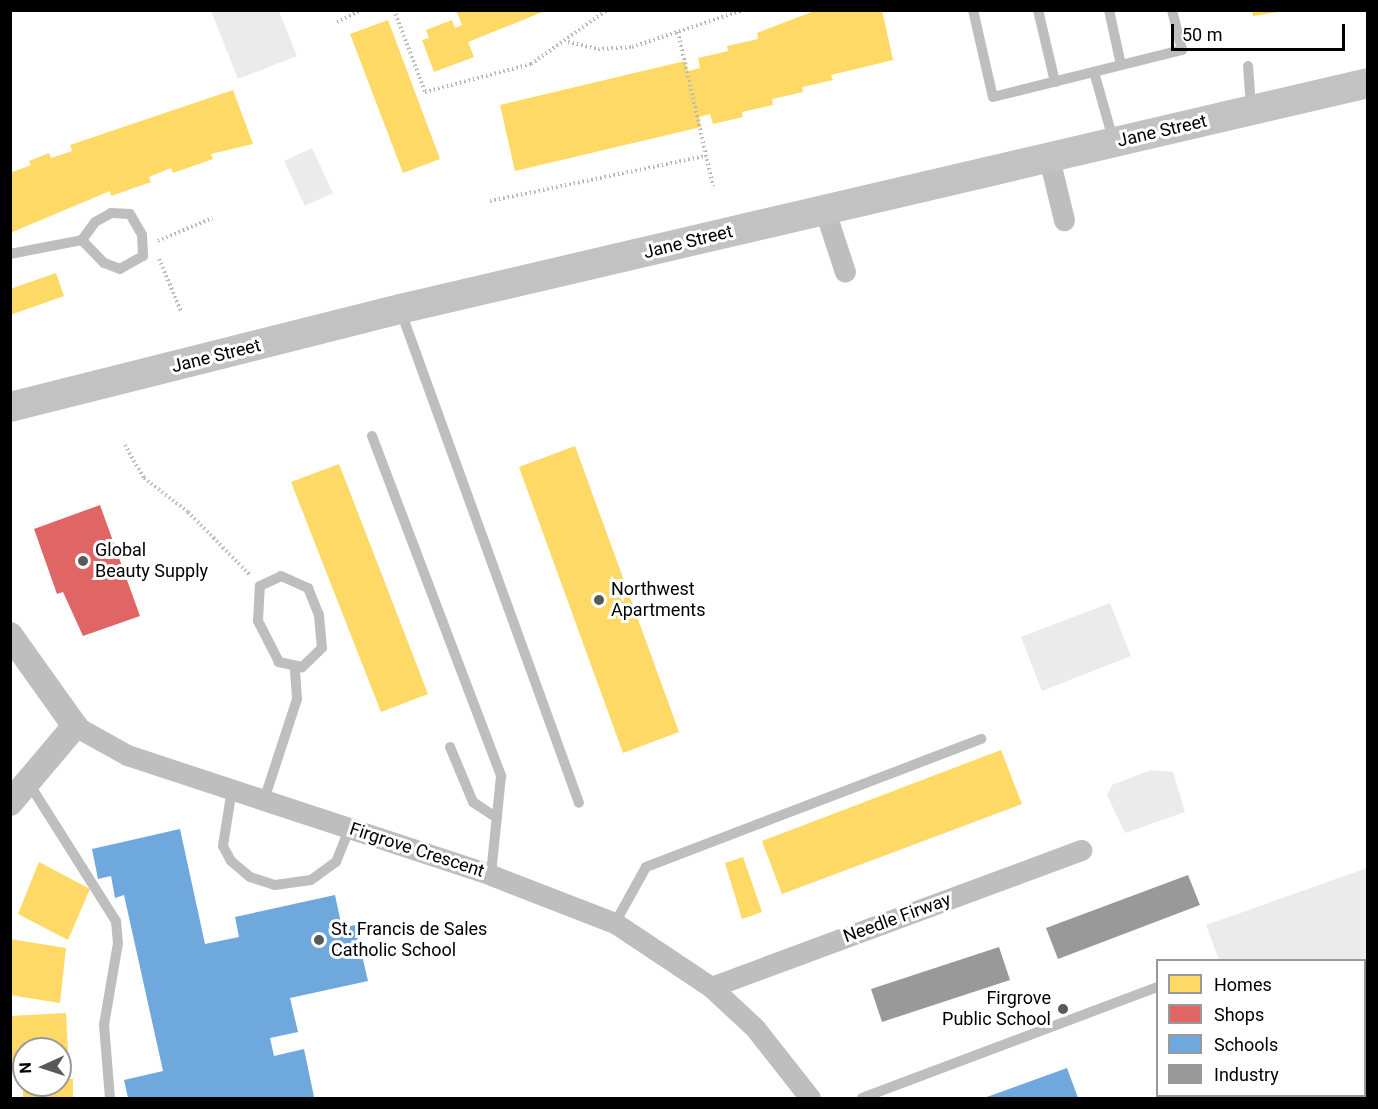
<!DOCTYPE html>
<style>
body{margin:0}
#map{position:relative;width:1378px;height:1109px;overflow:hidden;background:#fff;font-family:Roboto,sans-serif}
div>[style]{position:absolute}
.green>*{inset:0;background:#ebebeb}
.homes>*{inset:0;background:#ffd966}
.shops>*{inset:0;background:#e06666}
.schools>*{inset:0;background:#6fa8dc}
.industry>*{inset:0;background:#999}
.path>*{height:4px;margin-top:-2px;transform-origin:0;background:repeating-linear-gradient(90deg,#b9b9b9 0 1.5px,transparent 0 4.5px)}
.service>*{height:10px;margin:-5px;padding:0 5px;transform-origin:5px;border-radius:5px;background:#bebebe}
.minor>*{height:21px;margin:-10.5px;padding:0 10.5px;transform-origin:10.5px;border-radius:10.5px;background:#bebebe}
.tertiary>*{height:26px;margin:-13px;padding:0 13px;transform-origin:13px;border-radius:13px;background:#bebebe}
.secondary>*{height:30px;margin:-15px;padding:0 15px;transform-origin:15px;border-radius:15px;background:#c2c2c2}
.dots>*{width:16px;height:16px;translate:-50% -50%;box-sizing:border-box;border:3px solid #fff;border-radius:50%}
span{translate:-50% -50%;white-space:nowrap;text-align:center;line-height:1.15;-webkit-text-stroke:6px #fff;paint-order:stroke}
.street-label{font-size:18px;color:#000}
.poi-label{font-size:18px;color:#000}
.left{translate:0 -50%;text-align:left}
.right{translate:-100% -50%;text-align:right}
.frame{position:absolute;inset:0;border:12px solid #000;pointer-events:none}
.legend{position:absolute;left:1156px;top:959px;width:210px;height:138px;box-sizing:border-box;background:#fff;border:2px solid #999;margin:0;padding:8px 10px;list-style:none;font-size:18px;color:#000}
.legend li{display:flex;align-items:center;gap:12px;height:30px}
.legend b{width:30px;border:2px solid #999}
.north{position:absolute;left:12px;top:1037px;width:60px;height:60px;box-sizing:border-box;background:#fff;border:2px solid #999;border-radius:50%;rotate:267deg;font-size:16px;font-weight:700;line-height:24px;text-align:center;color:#000}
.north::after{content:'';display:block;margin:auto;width:21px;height:27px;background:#595959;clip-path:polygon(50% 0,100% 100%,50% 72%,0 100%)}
.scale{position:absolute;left:1171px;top:24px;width:174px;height:27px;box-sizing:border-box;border:3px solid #000;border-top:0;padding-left:8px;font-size:18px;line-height:21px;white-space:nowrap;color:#000;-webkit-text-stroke:4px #fff;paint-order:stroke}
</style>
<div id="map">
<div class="green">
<i style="clip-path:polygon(211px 11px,279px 11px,297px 56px,238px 79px)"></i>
<i style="clip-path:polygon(312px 148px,333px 193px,305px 206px,284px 161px)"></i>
<i style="clip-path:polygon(1110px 603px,1131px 656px,1042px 691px,1021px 637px)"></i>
<i style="clip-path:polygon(1151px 770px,1173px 772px,1185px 812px,1125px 833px,1107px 795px,1112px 785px)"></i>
<i style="clip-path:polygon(1367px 868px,1367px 1098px,1267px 1098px,1364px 1096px,1364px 960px,1219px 960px,1206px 925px)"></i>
<i style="clip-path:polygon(1187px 1096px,1230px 1096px,1232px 1098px,1179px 1098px)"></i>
</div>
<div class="homes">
<i style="clip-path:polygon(456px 10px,545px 10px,545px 11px,468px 42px,474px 57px,434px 72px,422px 40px,429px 38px,426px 30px,452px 20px,455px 28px,462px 25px)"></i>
<i style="clip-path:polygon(817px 10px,882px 10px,893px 60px,831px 75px,833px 80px,802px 87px,803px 92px,772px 99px,773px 105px,742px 112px,743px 117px,713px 124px,710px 114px,699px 117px,701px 127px,515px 171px,500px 105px,685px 61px,688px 71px,700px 68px,698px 58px,728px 51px,727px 46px,758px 39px,757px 33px)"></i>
<i style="clip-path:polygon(1252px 10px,1278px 10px,1278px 12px,1253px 16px)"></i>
<i style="clip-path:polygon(388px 20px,440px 159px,403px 173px,350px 34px)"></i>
<i style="clip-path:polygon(233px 90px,253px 144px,211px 154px,213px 159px,173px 173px,171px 168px,149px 177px,151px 182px,111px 196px,110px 191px,10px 233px,10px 173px,31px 165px,29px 161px,49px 153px,51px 158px,72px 151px,70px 145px)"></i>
<i style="clip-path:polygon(56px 273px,64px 296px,10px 315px,10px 289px)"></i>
<i style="clip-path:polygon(575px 446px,679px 732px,623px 753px,519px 467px)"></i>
<i style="clip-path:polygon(339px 464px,428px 694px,381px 712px,291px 482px)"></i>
<i style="clip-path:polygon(1001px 750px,1022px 804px,782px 894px,762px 841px)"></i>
<i style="clip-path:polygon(743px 857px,762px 912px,742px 919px,725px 863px)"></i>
<i style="clip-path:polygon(39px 862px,90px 889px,68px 940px,18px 914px)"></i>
<i style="clip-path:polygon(10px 939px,66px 948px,60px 1003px,10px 995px)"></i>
<i style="clip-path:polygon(66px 1013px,69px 1070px,60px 1071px,60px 1049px,24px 1049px,24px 1072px,10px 1073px,10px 1016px)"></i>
<i style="clip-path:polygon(60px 1079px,73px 1079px,73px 1098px,23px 1098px,23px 1085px,60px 1085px)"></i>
</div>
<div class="shops">
<i style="clip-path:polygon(100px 505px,140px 616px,83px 636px,63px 592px,57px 594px,34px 529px)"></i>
</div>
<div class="schools">
<i style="clip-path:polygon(180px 829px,205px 944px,239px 937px,235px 917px,335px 895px,342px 928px,355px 925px,368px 981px,290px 998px,298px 1032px,270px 1038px,274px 1056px,304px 1049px,314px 1097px,128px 1098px,124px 1080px,163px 1071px,124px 895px,115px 898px,111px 876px,98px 879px,92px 849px)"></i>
<i style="clip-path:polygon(1067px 1068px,1078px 1098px,984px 1098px)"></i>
</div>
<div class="industry">
<i style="clip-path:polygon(1188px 875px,1200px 905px,1058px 959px,1046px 928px)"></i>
<i style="clip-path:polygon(999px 947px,1010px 980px,882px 1022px,871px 989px)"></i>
</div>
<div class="path">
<i style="left:394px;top:10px;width:88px;rotate:69.3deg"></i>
<i style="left:425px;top:92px;width:110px;rotate:-14.8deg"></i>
<i style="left:531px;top:64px;width:93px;rotate:-35.4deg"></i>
<i style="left:337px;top:22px;width:28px;rotate:-26deg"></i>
<i style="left:678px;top:32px;width:158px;rotate:77.2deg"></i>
<i style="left:568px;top:42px;width:31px;rotate:13deg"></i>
<i style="left:598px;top:49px;width:34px;rotate:-3deg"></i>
<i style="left:632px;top:47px;width:118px;rotate:-18.3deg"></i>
<i style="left:490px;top:201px;width:221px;rotate:-11.8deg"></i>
<i style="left:158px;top:241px;width:59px;rotate:-23.1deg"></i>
<i style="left:159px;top:259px;width:56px;rotate:67.1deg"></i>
<i style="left:125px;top:445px;width:38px;rotate:60deg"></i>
<i style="left:144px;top:478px;width:56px;rotate:37.7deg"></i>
<i style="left:188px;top:512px;width:90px;rotate:45.5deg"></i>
</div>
<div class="service">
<i style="left:973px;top:10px;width:89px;rotate:77.1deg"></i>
<i style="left:993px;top:97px;width:195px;rotate:-14deg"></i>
<i style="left:1182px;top:50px;width:41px;rotate:-104deg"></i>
<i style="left:1038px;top:10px;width:74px;rotate:76.7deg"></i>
<i style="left:1109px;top:10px;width:56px;rotate:77.7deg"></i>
<i style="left:1248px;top:66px;width:41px;rotate:85.8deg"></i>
<i style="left:1094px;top:72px;width:70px;rotate:74.2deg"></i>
<i style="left:10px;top:254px;width:73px;rotate:-11deg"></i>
<i style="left:82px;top:240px;width:22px;rotate:-54deg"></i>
<i style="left:95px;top:222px;width:18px;rotate:-29deg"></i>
<i style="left:111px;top:213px;width:19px;rotate:3deg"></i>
<i style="left:130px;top:214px;width:24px;rotate:60deg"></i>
<i style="left:142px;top:235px;width:21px;rotate:87deg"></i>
<i style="left:143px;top:256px;width:26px;rotate:151deg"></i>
<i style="left:120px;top:269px;width:17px;rotate:-159deg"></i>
<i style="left:104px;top:263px;width:32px;rotate:-134deg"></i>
<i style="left:401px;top:312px;width:522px;rotate:70.07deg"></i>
<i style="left:372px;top:436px;width:364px;rotate:69.2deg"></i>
<i style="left:501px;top:776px;width:100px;rotate:95.8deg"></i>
<i style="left:281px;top:576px;width:30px;rotate:24deg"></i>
<i style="left:308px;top:588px;width:29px;rotate:68deg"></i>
<i style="left:319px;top:615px;width:33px;rotate:85deg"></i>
<i style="left:322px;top:648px;width:28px;rotate:136deg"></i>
<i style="left:302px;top:667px;width:24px;rotate:-168deg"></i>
<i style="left:279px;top:662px;width:46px;rotate:-117.1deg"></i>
<i style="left:258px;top:621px;width:35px;rotate:-87deg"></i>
<i style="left:260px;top:586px;width:23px;rotate:-25deg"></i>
<i style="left:450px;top:747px;width:60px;rotate:67.3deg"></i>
<i style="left:473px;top:802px;width:29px;rotate:34deg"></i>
<i style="left:28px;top:782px;width:165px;rotate:57.7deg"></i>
<i style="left:116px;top:921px;width:22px;rotate:85deg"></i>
<i style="left:118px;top:943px;width:83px;rotate:99.7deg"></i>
<i style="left:104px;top:1025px;width:73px;rotate:85.3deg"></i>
<i style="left:232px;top:789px;width:58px;rotate:99deg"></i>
<i style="left:223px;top:846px;width:17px;rotate:62deg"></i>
<i style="left:231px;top:861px;width:25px;rotate:40deg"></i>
<i style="left:250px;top:877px;width:26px;rotate:18deg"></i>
<i style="left:275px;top:885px;width:36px;rotate:-8deg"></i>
<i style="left:311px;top:880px;width:31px;rotate:-36deg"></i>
<i style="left:336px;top:862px;width:37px;rotate:-68deg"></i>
<i style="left:264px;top:800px;width:106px;rotate:-71.9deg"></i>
<i style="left:297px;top:699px;width:32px;rotate:-94deg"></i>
<i style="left:615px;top:923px;width:64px;rotate:-61deg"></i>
<i style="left:646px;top:867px;width:359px;rotate:-20.9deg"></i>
<i style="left:862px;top:1098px;width:316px;rotate:-20.6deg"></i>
</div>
<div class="minor">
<i style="left:1049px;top:158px;width:64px;rotate:76.4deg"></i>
<i style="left:824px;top:208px;width:67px;rotate:71.8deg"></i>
<i style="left:75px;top:726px;width:60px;rotate:29.1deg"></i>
<i style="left:127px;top:755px;width:383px;rotate:18.2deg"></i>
<i style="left:491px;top:875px;width:133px;rotate:21.2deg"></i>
<i style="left:615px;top:923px;width:115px;rotate:33.7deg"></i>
<i style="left:711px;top:987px;width:60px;rotate:43deg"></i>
<i style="left:755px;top:1028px;width:89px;rotate:51.8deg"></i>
<i style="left:711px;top:987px;width:395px;rotate:-20.3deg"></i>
</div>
<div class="tertiary">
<i style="left:10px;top:635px;width:112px;rotate:54.5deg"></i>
<i style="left:75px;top:726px;width:101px;rotate:130.2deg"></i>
</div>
<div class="secondary">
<i style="left:10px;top:407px;width:402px;rotate:-14.1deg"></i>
<i style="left:400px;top:309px;width:994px;rotate:-13.14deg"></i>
</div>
<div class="dots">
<i style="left:83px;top:561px;background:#595959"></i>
<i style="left:599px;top:600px;background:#595959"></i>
<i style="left:319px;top:940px;background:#595959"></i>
<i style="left:1063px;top:1009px;background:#595959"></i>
</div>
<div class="street-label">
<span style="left:1162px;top:131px;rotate:-13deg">Jane Street</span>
<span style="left:688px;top:242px;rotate:-14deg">Jane Street</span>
<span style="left:216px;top:356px;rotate:-14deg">Jane Street</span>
<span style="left:417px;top:850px;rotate:18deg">Firgrove Crescent</span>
<span style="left:897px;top:918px;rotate:-20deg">Needle Firway</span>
</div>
<div class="poi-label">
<span class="left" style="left:95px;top:561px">Global<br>Beauty Supply</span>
<span class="left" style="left:611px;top:600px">Northwest<br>Apartments</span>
<span class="left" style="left:331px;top:940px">St. Francis de Sales<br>Catholic School</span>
<span class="right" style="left:1051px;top:1009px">Firgrove<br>Public School</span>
</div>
<div class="frame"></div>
<ul class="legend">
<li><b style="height:16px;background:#ffd966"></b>Homes</li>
<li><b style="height:16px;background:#e06666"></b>Shops</li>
<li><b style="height:16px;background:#6fa8dc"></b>Schools</li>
<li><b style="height:16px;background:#999"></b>Industry</li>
</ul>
<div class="north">N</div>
<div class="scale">50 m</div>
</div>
